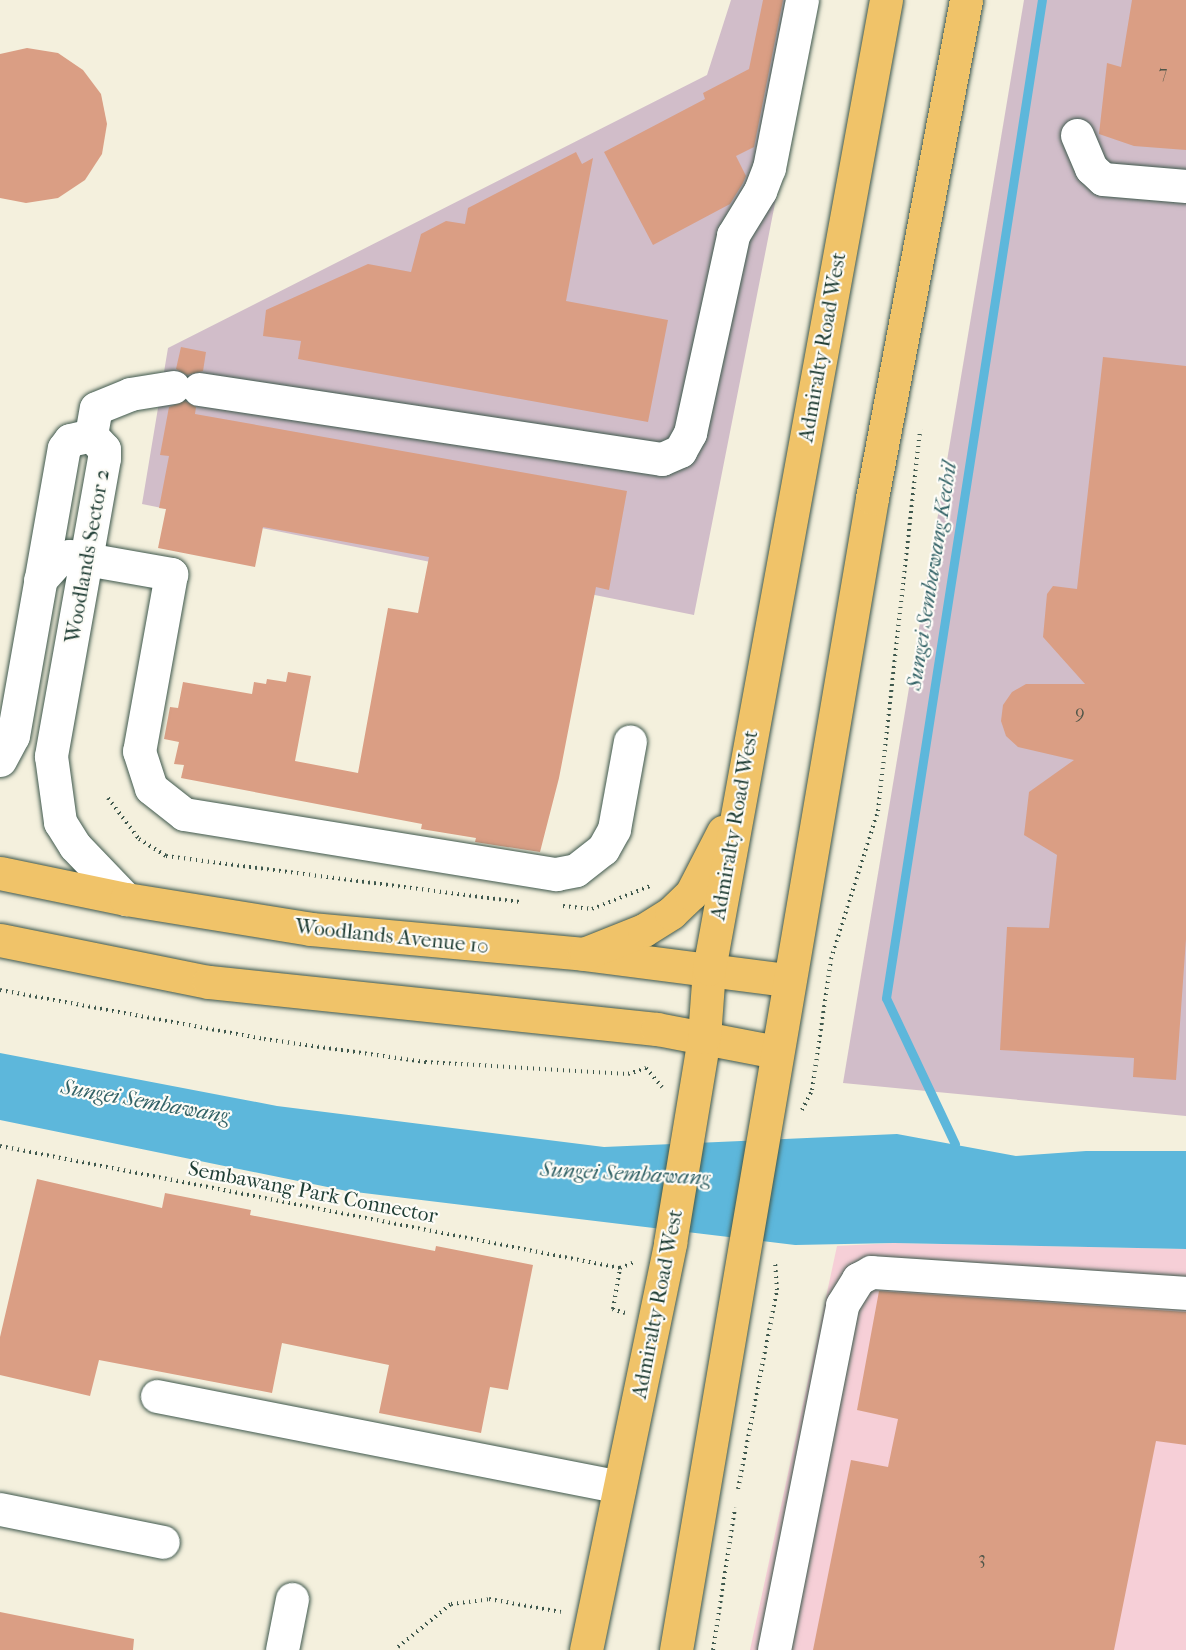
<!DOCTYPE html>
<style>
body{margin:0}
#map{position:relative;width:1186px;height:1650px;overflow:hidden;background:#f4f0dd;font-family:"IM FELL French Canon",serif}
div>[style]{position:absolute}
.built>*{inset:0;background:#f6cfd7}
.industrial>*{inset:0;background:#d1bdc9}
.water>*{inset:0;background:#5db7db}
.stream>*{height:9px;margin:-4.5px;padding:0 4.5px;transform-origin:4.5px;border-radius:4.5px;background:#5db7db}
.building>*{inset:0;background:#da9e84}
.path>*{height:4px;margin-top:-2px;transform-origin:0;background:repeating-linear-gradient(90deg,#3f584d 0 1.5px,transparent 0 6px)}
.roads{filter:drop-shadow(0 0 2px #3f584d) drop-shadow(0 0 2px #3f584d)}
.minor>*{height:33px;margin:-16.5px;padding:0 16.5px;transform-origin:16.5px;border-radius:16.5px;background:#fff}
.major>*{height:33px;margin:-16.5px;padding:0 16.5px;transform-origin:16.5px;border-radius:16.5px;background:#f0c369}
span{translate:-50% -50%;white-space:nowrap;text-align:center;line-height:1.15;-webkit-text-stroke:4.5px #fdfcf7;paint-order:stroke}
.number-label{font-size:18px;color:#4e5548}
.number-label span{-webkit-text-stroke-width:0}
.street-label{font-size:21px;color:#1f3d34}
.water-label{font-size:22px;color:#326266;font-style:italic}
</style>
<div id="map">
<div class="built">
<i style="clip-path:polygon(894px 1243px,1186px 1249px,1186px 1650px,750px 1650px,837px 1246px)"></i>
</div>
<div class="industrial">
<i style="clip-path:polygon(731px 0,815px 0,694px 615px,142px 504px,168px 348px,707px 75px)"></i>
<i style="clip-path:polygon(1024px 0,1186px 0,1186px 1116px,843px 1083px)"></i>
</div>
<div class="water">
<i style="clip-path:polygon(0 1053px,277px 1106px,604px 1147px,897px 1134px,1016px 1156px,1086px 1151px,1186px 1151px,1186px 1249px,894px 1243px,795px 1245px,347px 1191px,0 1120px)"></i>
</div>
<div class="stream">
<i style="left:955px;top:1144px;width:161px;rotate:-115.3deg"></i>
<i style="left:886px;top:998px;width:1010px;rotate:-81.12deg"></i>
</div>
<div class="building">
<i style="clip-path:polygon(763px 0,783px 0,754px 147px,736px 156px,746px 176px,743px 183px,730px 204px,653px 245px,604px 152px,705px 99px,703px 93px,749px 69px)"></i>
<i style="clip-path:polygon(1132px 0,1186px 0,1186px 150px,1134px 146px,1099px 134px,1107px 63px,1121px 67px)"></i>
<i style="clip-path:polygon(27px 48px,58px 53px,83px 70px,101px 94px,107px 124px,102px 154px,85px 180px,58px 198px,26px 203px,0 198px,0 54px)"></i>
<i style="clip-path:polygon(576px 152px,582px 164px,593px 158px,566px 301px,668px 320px,648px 422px,298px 359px,301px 341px,263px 336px,266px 310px,368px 264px,411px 272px,421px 234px,446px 221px,465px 224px,468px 208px)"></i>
<i style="clip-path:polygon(181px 347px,206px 352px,203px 371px,187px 375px,176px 369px)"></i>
<i style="clip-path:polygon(1103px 357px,1186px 366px,1186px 939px,1176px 1080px,1133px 1077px,1134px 1058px,1000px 1050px,1007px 927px,1049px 928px,1057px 855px,1024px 835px,1029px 792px,1074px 760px,1018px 747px,1006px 736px,1001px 721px,1003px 705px,1012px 692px,1026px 684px,1085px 684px,1043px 637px,1047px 594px,1053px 586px,1077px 589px)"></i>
<i style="clip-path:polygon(185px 401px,196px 407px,195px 414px,627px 491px,609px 590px,596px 587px,559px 778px,540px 852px,475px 842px,476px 838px,421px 829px,422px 824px,181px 778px,184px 765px,174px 764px,179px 742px,164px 739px,170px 707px,178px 708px,183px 682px,252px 694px,254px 682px,266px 684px,267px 679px,286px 682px,288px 672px,311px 676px,295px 761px,358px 773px,388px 608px,418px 613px,429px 557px,263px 527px,255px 567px,158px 548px,166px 509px,159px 508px,169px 456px,160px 455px,169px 407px)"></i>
<i style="clip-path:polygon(37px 1179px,162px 1208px,165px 1193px,251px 1210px,250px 1215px,435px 1251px,436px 1246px,533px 1265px,508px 1390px,490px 1387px,481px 1433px,379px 1413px,389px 1365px,282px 1343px,272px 1393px,99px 1360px,90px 1396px,0 1375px,0 1337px)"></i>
<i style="clip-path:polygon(879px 1291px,1186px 1312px,1186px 1445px,1156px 1441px,1114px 1650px,813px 1650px,851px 1460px,888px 1467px,898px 1419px,857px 1410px)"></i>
<i style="clip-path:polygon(0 1612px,134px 1639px,133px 1650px,0 1650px)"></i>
</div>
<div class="path">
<i style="left:108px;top:798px;width:51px;rotate:52.9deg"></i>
<i style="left:139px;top:839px;width:32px;rotate:32deg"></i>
<i style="left:166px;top:856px;width:357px;rotate:7.4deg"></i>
<i style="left:563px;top:906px;width:29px;rotate:6deg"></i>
<i style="left:592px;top:909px;width:62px;rotate:-21.6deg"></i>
<i style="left:0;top:990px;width:269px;rotate:10.5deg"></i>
<i style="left:264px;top:1039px;width:163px;rotate:8.1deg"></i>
<i style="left:425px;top:1062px;width:203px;rotate:3.4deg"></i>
<i style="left:628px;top:1074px;width:19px;rotate:-18deg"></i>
<i style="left:646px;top:1068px;width:25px;rotate:50deg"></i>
<i style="left:802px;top:1110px;width:22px;rotate:-63deg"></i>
<i style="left:812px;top:1090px;width:132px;rotate:-81.7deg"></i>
<i style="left:831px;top:959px;width:155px;rotate:-72.4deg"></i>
<i style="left:878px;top:811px;width:384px;rotate:-83.7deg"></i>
<i style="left:0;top:1146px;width:632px;rotate:11.13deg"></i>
<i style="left:625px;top:1313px;width:13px;rotate:-162deg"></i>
<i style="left:613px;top:1309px;width:42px;rotate:-80.3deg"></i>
<i style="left:620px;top:1268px;width:16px;rotate:-22deg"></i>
<i style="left:738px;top:1489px;width:203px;rotate:-78.9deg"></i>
<i style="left:777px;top:1290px;width:26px;rotate:-94deg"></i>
<i style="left:398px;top:1647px;width:68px;rotate:-39.1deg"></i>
<i style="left:451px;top:1604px;width:38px;rotate:-7deg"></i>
<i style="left:489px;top:1599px;width:73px;rotate:10.2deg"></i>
<i style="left:713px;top:1650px;width:144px;rotate:-81.2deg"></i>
</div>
<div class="roads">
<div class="minor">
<i style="left:1077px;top:135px;width:36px;rotate:67deg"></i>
<i style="left:1091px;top:168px;width:16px;rotate:43deg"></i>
<i style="left:1103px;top:179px;width:83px;rotate:4.8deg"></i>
<i style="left:199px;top:389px;width:468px;rotate:8.6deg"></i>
<i style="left:662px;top:459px;width:20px;rotate:-24deg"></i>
<i style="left:680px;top:451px;width:21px;rotate:-61deg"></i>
<i style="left:690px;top:433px;width:203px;rotate:-77.7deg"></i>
<i style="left:733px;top:235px;width:52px;rotate:-58.5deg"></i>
<i style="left:760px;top:191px;width:25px;rotate:-69deg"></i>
<i style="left:769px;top:168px;width:171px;rotate:-78.9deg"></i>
<i style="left:91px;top:435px;width:27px;rotate:-80deg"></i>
<i style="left:96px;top:408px;width:37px;rotate:-22deg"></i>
<i style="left:130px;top:394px;width:44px;rotate:-9.2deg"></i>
<i style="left:40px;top:580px;width:27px;rotate:-48deg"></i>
<i style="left:58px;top:560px;width:12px;rotate:-20deg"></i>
<i style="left:69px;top:556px;width:104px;rotate:10deg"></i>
<i style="left:171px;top:574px;width:180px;rotate:100.2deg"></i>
<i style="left:139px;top:751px;width:39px;rotate:72deg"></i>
<i style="left:151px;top:788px;width:42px;rotate:38.2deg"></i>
<i style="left:184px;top:814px;width:377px;rotate:9.2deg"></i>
<i style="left:556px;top:874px;width:20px;rotate:-11deg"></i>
<i style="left:576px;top:870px;width:34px;rotate:-38deg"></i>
<i style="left:603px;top:849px;width:23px;rotate:-61deg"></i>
<i style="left:614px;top:829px;width:89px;rotate:-79.7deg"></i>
<i style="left:0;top:760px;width:27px;rotate:-62deg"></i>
<i style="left:13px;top:736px;width:292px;rotate:-80deg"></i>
<i style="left:64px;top:448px;width:10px;rotate:-53deg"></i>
<i style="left:70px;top:440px;width:22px;rotate:-13deg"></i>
<i style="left:91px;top:435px;width:19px;rotate:47deg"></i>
<i style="left:104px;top:449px;width:9px;rotate:90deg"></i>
<i style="left:104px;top:458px;width:303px;rotate:100.1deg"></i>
<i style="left:51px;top:756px;width:67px;rotate:82.2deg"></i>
<i style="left:60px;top:822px;width:28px;rotate:58deg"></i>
<i style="left:75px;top:846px;width:74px;rotate:46.1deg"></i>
<i style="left:157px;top:1396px;width:471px;rotate:11.1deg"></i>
<i style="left:0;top:1509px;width:166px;rotate:11.4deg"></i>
<i style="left:282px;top:1650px;width:52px;rotate:-78.9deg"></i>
<i style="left:774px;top:1650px;width:352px;rotate:-78.8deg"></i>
<i style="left:842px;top:1305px;width:31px;rotate:-58deg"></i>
<i style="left:858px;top:1279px;width:15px;rotate:-28deg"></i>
<i style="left:871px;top:1272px;width:316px;rotate:3.8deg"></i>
</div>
<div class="major">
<i style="left:0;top:873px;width:129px;rotate:11.7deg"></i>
<i style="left:126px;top:899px;width:187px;rotate:9.2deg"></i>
<i style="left:311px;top:929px;width:274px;rotate:5.2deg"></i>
<i style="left:584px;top:954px;width:206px;rotate:7.3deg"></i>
<i style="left:0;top:940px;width:213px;rotate:11.4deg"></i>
<i style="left:209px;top:982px;width:450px;rotate:6deg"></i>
<i style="left:657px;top:1029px;width:121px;rotate:10.9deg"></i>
<i style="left:586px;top:953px;width:62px;rotate:-21.6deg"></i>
<i style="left:644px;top:930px;width:32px;rotate:-32deg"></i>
<i style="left:671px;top:913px;width:28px;rotate:-44deg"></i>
<i style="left:691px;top:894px;width:70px;rotate:-62.7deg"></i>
<i style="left:586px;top:1650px;width:416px;rotate:-78.3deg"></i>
<i style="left:670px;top:1243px;width:209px;rotate:-80.6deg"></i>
<i style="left:704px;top:1037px;width:68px;rotate:-85.8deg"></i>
<i style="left:709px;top:969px;width:985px;rotate:-79.65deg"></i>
<i style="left:676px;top:1650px;width:1169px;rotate:-80.34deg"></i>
<i style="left:872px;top:498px;width:507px;rotate:-79.31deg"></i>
</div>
</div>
<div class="number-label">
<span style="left:1163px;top:73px">7</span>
<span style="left:1080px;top:713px">9</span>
<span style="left:982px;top:1559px">3</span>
</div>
<div class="street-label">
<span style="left:822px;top:347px;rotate:-80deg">Admiralty Road West</span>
<span style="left:87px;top:556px;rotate:-80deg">Woodlands Sector 2</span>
<span style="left:734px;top:825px;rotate:-80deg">Admiralty Road West</span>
<span style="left:392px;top:936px;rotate:6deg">Woodlands Avenue 10</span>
<span style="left:313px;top:1192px;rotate:11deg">Sembawang Park Connector</span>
<span style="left:657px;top:1304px;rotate:-79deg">Admiralty Road West</span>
</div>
<div class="water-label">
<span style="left:932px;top:576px;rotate:-81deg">Sungei Sembawang Kechil</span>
<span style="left:145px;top:1102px;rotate:10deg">Sungei Sembawang</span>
<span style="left:625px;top:1174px;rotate:3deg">Sungei Sembawang</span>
</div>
</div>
